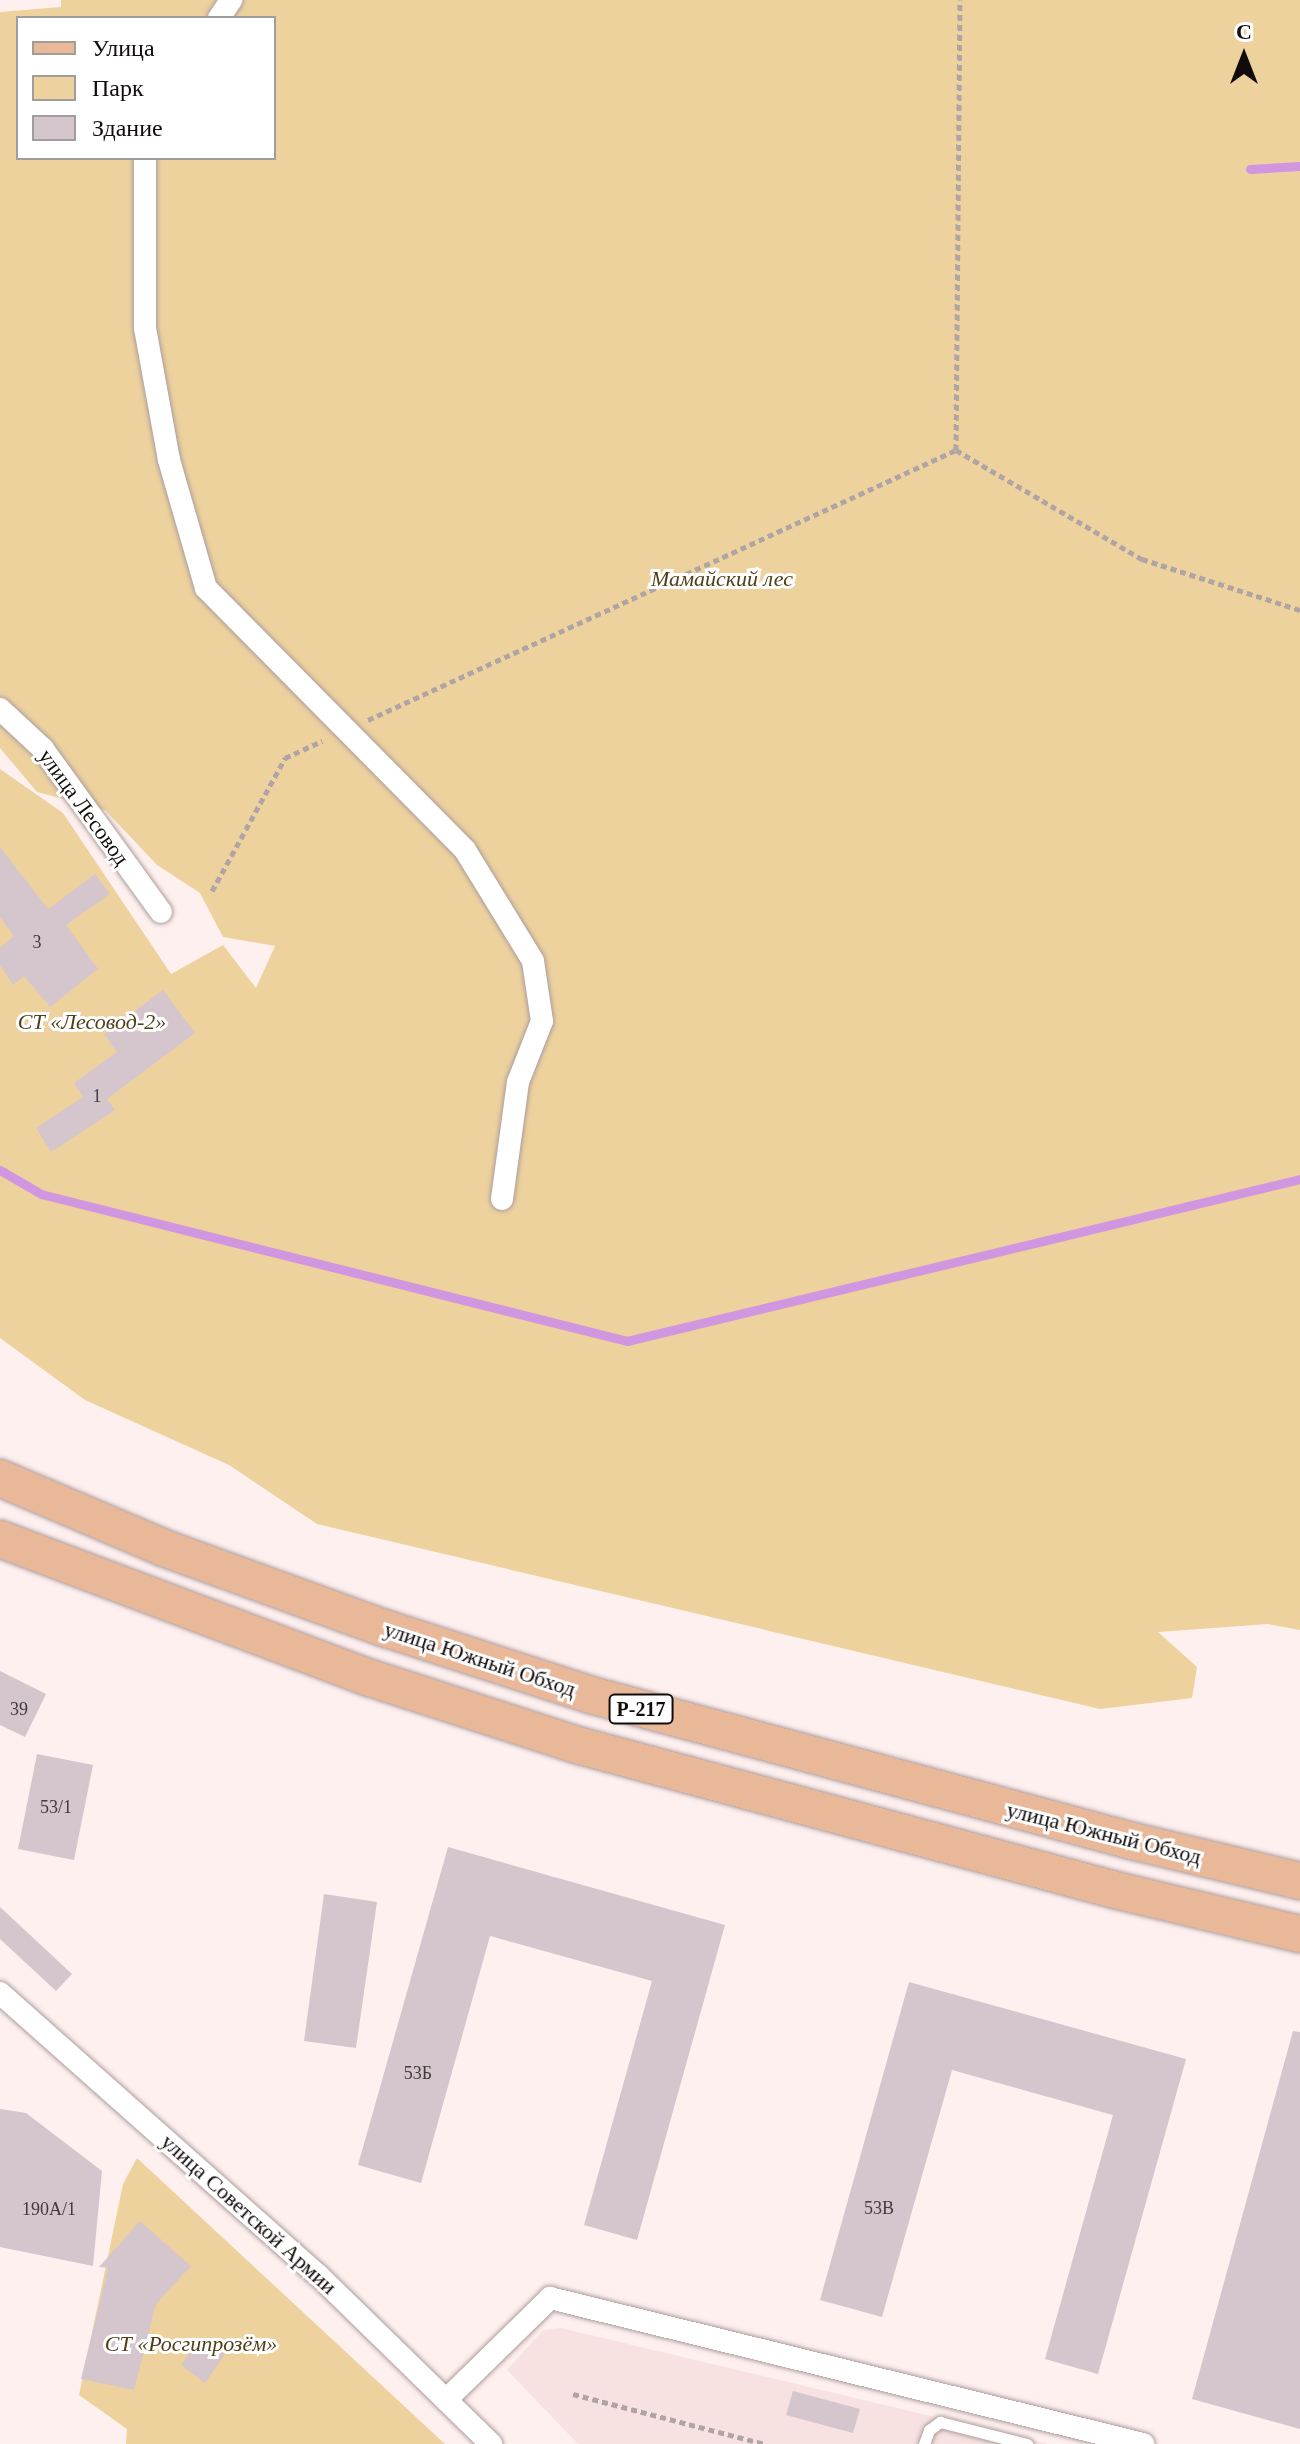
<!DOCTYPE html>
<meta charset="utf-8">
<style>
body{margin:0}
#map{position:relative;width:1300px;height:2444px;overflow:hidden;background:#fef0ef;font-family:"Times New Roman",serif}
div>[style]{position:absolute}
.built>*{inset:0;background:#f7e2e1}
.green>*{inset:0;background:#edd29e}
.stream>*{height:9px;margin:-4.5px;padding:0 4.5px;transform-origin:4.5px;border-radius:4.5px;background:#d196e0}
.building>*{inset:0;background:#d5c5cc}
.path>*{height:5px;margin-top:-2.5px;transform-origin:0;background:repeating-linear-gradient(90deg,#b0a5a4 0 6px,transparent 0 10px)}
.roads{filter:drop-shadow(0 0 2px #ad9d9c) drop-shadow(0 0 2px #ad9d9c)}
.lane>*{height:11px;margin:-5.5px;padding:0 5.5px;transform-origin:5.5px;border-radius:5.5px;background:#fff}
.street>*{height:22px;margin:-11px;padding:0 11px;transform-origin:11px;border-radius:11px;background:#fff}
.primary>*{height:36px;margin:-18px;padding:0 18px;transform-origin:18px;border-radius:18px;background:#e9b898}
span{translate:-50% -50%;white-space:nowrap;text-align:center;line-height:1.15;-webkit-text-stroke:6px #fff;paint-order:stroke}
.number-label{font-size:18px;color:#423a3b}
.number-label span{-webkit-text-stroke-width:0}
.shield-label span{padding:2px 6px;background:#fff;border:2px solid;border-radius:6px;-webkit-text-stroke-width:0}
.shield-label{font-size:20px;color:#110c0b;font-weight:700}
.park-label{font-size:22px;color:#503e17;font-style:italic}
.street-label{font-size:22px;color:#110c0b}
.legend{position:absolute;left:16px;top:16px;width:260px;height:144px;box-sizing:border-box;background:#fff;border:2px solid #a09e9d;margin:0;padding:10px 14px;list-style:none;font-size:24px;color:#110c0b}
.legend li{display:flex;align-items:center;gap:16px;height:40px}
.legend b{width:40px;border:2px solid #a09e9d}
.north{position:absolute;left:1204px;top:16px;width:80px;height:80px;-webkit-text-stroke:6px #fff;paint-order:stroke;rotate:0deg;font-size:22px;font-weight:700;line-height:32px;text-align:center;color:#110c0b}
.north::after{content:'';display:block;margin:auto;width:28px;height:36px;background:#110c0b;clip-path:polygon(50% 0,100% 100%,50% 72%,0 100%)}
</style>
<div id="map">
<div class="built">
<i style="clip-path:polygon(561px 2328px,1049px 2444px,578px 2444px,507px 2370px,543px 2330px)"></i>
</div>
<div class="green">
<i style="clip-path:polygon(evenodd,61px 0,1300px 0,1300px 1630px,1268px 1624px,1158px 1632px,1197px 1667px,1192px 1698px,1100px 1709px,317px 1524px,229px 1465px,85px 1400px,0 1338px,0 769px,63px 813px,171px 974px,223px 945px,256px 988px,275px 946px,223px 937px,200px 893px,157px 865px,105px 810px,37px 792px,0 748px,0 12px,61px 7px,61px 0,18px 18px,274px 18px,274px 158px,18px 158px,18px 18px)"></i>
<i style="clip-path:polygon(137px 2158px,445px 2444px,126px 2444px,127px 2429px,79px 2395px,123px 2184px)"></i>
</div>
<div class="stream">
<i style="left:1250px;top:169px;width:50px;rotate:-3.4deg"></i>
<i style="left:0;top:1170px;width:48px;rotate:30.3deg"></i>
<i style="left:41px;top:1194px;width:604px;rotate:14.08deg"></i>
<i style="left:627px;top:1341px;width:692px;rotate:-13.53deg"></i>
</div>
<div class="building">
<i style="clip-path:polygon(0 847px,48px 909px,95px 874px,110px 894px,66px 925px,98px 969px,50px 1007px,24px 976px,13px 985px,0 965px,0 948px,14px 936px,0 917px)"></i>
<i style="clip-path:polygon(163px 990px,195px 1033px,107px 1099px,115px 1110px,51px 1152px,36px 1128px,83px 1097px,74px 1083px,117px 1052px,104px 1034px)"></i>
<i style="clip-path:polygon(0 1671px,46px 1694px,25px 1737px,0 1725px)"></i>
<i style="clip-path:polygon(37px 1754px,93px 1765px,74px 1860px,18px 1849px)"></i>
<i style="clip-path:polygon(448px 1847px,725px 1925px,637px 2240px,584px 2225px,652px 1981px,490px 1936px,421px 2183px,358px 2165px)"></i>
<i style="clip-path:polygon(324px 1894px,377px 1902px,356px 2048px,304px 2041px)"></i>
<i style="clip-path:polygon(0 1907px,72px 1974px,56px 1991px,0 1939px)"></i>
<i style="clip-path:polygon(909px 1982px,1186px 2059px,1098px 2374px,1045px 2359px,1113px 2115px,952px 2070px,882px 2317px,820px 2300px)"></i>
<i style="clip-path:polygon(1293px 2031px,1300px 2032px,1300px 2429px,1192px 2399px)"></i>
<i style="clip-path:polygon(0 2109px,26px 2113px,102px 2171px,93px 2266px,0 2247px)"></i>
<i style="clip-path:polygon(140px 2221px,191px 2266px,156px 2304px,134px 2390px,81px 2379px,108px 2268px,99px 2267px)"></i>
<i style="clip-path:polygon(201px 2337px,225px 2354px,205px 2383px,181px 2365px)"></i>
<i style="clip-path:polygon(793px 2391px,860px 2409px,853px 2433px,786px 2415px)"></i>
</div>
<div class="path">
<i style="left:956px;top:450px;width:450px;rotate:-89.5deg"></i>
<i style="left:956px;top:450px;width:216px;rotate:30.4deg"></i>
<i style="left:1142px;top:559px;width:166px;rotate:17.9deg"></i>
<i style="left:368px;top:720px;width:647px;rotate:-24.66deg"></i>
<i style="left:212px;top:891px;width:152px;rotate:-61.2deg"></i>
<i style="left:285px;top:758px;width:41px;rotate:-24.7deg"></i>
<i style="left:573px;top:2394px;width:198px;rotate:14.6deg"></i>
</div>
<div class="roads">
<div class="lane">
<i style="left:924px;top:2444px;width:15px;rotate:-70deg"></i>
<i style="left:929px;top:2430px;width:14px;rotate:-36deg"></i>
<i style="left:940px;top:2422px;width:90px;rotate:14.2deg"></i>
</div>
<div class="street">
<i style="left:219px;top:18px;width:22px;rotate:-56deg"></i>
<i style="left:145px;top:158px;width:170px;rotate:90deg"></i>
<i style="left:145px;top:328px;width:134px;rotate:79.7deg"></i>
<i style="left:169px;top:460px;width:133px;rotate:73.9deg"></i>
<i style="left:206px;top:588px;width:368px;rotate:45.3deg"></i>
<i style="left:465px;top:850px;width:130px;rotate:58.5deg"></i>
<i style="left:533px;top:961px;width:61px;rotate:81.5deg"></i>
<i style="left:542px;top:1021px;width:66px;rotate:111.5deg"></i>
<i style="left:518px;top:1082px;width:118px;rotate:97.8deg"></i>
<i style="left:0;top:709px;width:59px;rotate:42.9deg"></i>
<i style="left:43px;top:749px;width:201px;rotate:54.1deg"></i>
<i style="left:0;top:1993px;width:425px;rotate:41.6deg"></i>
<i style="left:318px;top:2275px;width:242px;rotate:44.3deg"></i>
<i style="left:446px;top:2400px;width:146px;rotate:-44.4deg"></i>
<i style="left:550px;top:2298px;width:611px;rotate:13.83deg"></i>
</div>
<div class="primary">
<i style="left:0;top:1478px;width:178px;rotate:23.1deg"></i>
<i style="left:164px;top:1548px;width:237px;rotate:20deg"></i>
<i style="left:387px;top:1629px;width:214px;rotate:17.9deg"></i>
<i style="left:591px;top:1695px;width:560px;rotate:15.1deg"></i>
<i style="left:1132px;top:1841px;width:173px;rotate:13.4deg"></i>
<i style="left:0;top:1539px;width:395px;rotate:20.6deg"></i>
<i style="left:370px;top:1678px;width:218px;rotate:17.9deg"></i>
<i style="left:577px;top:1745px;width:561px;rotate:15.08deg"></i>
<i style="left:1119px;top:1891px;width:186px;rotate:13.4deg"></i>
</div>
</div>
<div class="number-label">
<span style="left:37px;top:942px">3</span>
<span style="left:97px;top:1096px">1</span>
<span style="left:19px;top:1709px">39</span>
<span style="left:56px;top:1807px">53/1</span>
<span style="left:418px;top:2073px">53Б</span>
<span style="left:879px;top:2208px">53В</span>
<span style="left:49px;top:2209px">190А/1</span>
</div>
<div class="shield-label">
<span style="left:641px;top:1709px">Р-217</span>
</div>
<div class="park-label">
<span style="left:722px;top:579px">Мамайский лес</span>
<span style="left:92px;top:1022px">СТ «Лесовод-2»</span>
<span style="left:191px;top:2344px">СТ «Росгипрозём»</span>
</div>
<div class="street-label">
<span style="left:84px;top:807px;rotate:54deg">улица Лесовод</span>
<span style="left:480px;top:1659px;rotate:18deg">улица Южный Обход</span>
<span style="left:1104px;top:1833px;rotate:14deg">улица Южный Обход</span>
<span style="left:249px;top:2214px;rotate:42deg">улица Советской Армии</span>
</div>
<ul class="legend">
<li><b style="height:10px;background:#e9b898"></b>Улица</li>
<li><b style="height:22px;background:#edd29e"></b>Парк</li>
<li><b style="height:22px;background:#d5c5cc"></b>Здание</li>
</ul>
<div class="north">С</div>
</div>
